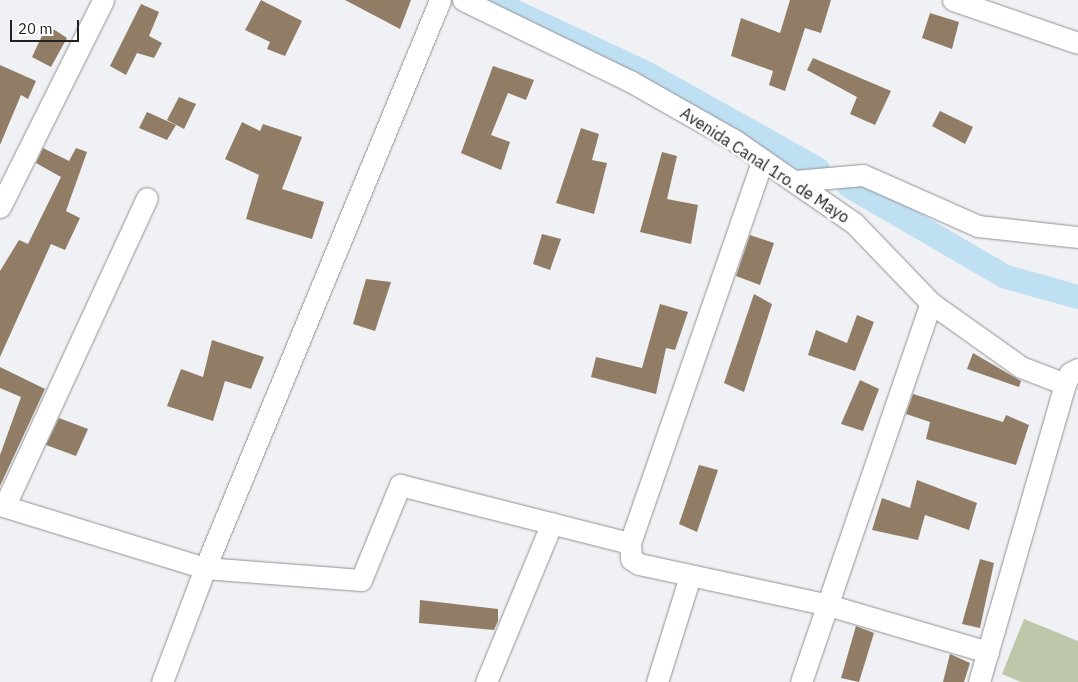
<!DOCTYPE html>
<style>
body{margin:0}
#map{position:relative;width:1078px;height:682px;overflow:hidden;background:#eff1f5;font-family:"IBM Plex Sans",sans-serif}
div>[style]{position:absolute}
.green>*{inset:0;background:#bec7aa}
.canal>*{height:24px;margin:-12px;padding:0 12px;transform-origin:12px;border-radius:12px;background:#bfdff2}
.building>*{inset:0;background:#917d65}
.roads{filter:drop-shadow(0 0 1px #909195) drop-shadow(0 0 1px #909195)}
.street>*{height:21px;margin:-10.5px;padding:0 10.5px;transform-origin:10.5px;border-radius:10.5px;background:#fff}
span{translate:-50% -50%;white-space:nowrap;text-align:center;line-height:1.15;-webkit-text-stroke:5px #fefeff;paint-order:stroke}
.street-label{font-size:16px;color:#222224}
.scale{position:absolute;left:10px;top:20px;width:69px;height:22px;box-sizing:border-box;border:2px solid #222224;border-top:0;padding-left:6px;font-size:15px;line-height:18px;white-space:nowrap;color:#222224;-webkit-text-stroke:4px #fefeff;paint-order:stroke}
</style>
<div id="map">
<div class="green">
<i style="clip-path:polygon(1024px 619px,1078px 641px,1078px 682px,1021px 682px,1002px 674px)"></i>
</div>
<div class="canal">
<i style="left:490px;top:0;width:172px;rotate:25.1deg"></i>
<i style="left:646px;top:73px;width:197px;rotate:29.2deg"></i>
<i style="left:849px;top:186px;width:181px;rotate:30.1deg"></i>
<i style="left:1006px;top:277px;width:75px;rotate:15.5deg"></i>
</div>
<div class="building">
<i style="clip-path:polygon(261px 0,302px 21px,285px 56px,267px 49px,270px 42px,245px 30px)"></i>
<i style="clip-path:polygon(345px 0,411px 0,400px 29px)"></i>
<i style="clip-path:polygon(790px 0,831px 0,821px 33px,805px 28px,785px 91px,769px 85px,773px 71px,731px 56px,741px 18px,780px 33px)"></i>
<i style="clip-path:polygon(141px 4px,159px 12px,149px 36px,162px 43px,154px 58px,137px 53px,126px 75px,110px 66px)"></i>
<i style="clip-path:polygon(930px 13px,959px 22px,952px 49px,922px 38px)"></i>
<i style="clip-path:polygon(47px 25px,67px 38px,51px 67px,32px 57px)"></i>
<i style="clip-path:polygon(813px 58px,891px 91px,875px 125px,850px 114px,857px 97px,807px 70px)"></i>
<i style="clip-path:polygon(0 65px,36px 81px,28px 99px,21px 95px,0 145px)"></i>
<i style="clip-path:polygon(493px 66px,534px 80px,526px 100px,508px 93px,491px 135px,510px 142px,501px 170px,461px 153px)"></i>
<i style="clip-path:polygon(179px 97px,196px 104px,184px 129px,167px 120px)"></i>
<i style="clip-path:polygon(940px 111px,973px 127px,965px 144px,932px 126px)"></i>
<i style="clip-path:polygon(147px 112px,176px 125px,167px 140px,139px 128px)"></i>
<i style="clip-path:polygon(242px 122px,260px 131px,263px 124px,302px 137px,282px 189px,324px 202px,312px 239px,246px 219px,259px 175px,225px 159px)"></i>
<i style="clip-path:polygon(581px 128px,599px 134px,592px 160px,607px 163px,594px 214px,556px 203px)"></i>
<i style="clip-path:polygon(43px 148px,69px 161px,76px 148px,87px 152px,66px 211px,80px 218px,65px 250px,51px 244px,0 357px,0 271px,19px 240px,28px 244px,61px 177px,36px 163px)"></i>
<i style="clip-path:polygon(662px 152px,677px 156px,667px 199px,698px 205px,691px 244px,640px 232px)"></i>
<i style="clip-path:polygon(542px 234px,561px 239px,550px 270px,533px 264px)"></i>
<i style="clip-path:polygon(750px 235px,774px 243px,760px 285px,736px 276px)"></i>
<i style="clip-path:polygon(366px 279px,391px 282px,375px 331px,353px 324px)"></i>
<i style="clip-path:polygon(754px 294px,772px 304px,744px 392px,724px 383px)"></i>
<i style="clip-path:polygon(660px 304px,688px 312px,675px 350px,666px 348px,656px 394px,591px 377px,596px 357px,642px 368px)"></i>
<i style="clip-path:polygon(857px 315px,874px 322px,855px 371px,808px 355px,816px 330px,847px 343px)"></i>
<i style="clip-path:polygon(212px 340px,264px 357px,251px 389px,225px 381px,213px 421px,167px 406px,181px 369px,203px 377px)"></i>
<i style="clip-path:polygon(973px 353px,1021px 381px,1019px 387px,967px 369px)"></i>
<i style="clip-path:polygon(0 367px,45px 389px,0 486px,0 455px,21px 397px,0 388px)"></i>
<i style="clip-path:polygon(860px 380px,879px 389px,863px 431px,841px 424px)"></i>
<i style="clip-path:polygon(913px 394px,1003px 422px,1006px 415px,1029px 425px,1016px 465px,926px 439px,930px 422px,906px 414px)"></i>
<i style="clip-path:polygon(59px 418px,88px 429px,76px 456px,46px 445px)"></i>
<i style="clip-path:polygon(699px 465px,718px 470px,697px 532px,679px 524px)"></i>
<i style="clip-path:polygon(917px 480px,977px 503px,969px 530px,925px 515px,918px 540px,872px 530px,882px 498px,910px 508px)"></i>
<i style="clip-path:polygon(980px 559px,994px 563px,980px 628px,962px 624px)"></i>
<i style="clip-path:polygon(420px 600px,498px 609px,498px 621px,494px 630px,419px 623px)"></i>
<i style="clip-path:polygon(856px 626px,874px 633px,859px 682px,841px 678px)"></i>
<i style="clip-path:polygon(950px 654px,970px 663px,964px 682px,943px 682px)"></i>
</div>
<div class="roads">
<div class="street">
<i style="left:463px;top:0;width:186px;rotate:25.9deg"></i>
<i style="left:630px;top:81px;width:120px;rotate:29.6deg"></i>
<i style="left:734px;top:140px;width:146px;rotate:34.7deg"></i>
<i style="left:854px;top:223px;width:111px;rotate:46.1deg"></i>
<i style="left:931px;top:303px;width:110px;rotate:35.4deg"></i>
<i style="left:1021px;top:367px;width:47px;rotate:21.1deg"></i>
<i style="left:953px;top:0;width:132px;rotate:19deg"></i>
<i style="left:795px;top:181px;width:68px;rotate:-5deg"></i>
<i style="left:863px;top:175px;width:126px;rotate:23.9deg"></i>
<i style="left:978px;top:226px;width:101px;rotate:6.3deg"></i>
<i style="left:0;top:207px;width:231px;rotate:-63.5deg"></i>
<i style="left:0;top:505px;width:214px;rotate:17.1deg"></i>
<i style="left:205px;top:568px;width:156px;rotate:4.4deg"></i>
<i style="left:361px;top:580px;width:103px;rotate:-67.7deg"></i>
<i style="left:400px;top:485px;width:237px;rotate:14.2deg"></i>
<i style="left:630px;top:543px;width:16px;rotate:86deg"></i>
<i style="left:631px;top:559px;width:9px;rotate:32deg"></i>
<i style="left:639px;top:564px;width:193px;rotate:12.2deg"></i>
<i style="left:828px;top:605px;width:167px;rotate:16.4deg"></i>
<i style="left:5px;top:505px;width:338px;rotate:-65.2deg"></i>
<i style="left:630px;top:543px;width:405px;rotate:-70.9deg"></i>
<i style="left:162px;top:682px;width:122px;rotate:-69.3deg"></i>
<i style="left:205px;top:568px;width:615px;rotate:-67.52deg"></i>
<i style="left:486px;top:682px;width:172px;rotate:-67.5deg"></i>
<i style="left:657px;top:682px;width:111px;rotate:-72.7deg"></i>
<i style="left:801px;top:682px;width:401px;rotate:-71.1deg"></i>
<i style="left:979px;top:682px;width:310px;rotate:-73.9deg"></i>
<i style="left:1065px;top:384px;width:12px;rotate:-66deg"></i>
<i style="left:1070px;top:373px;width:9px;rotate:-27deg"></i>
</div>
</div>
<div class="street-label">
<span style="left:765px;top:165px;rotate:33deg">Avenida Canal 1ro. de Mayo</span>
</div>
<div class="scale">20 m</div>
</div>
